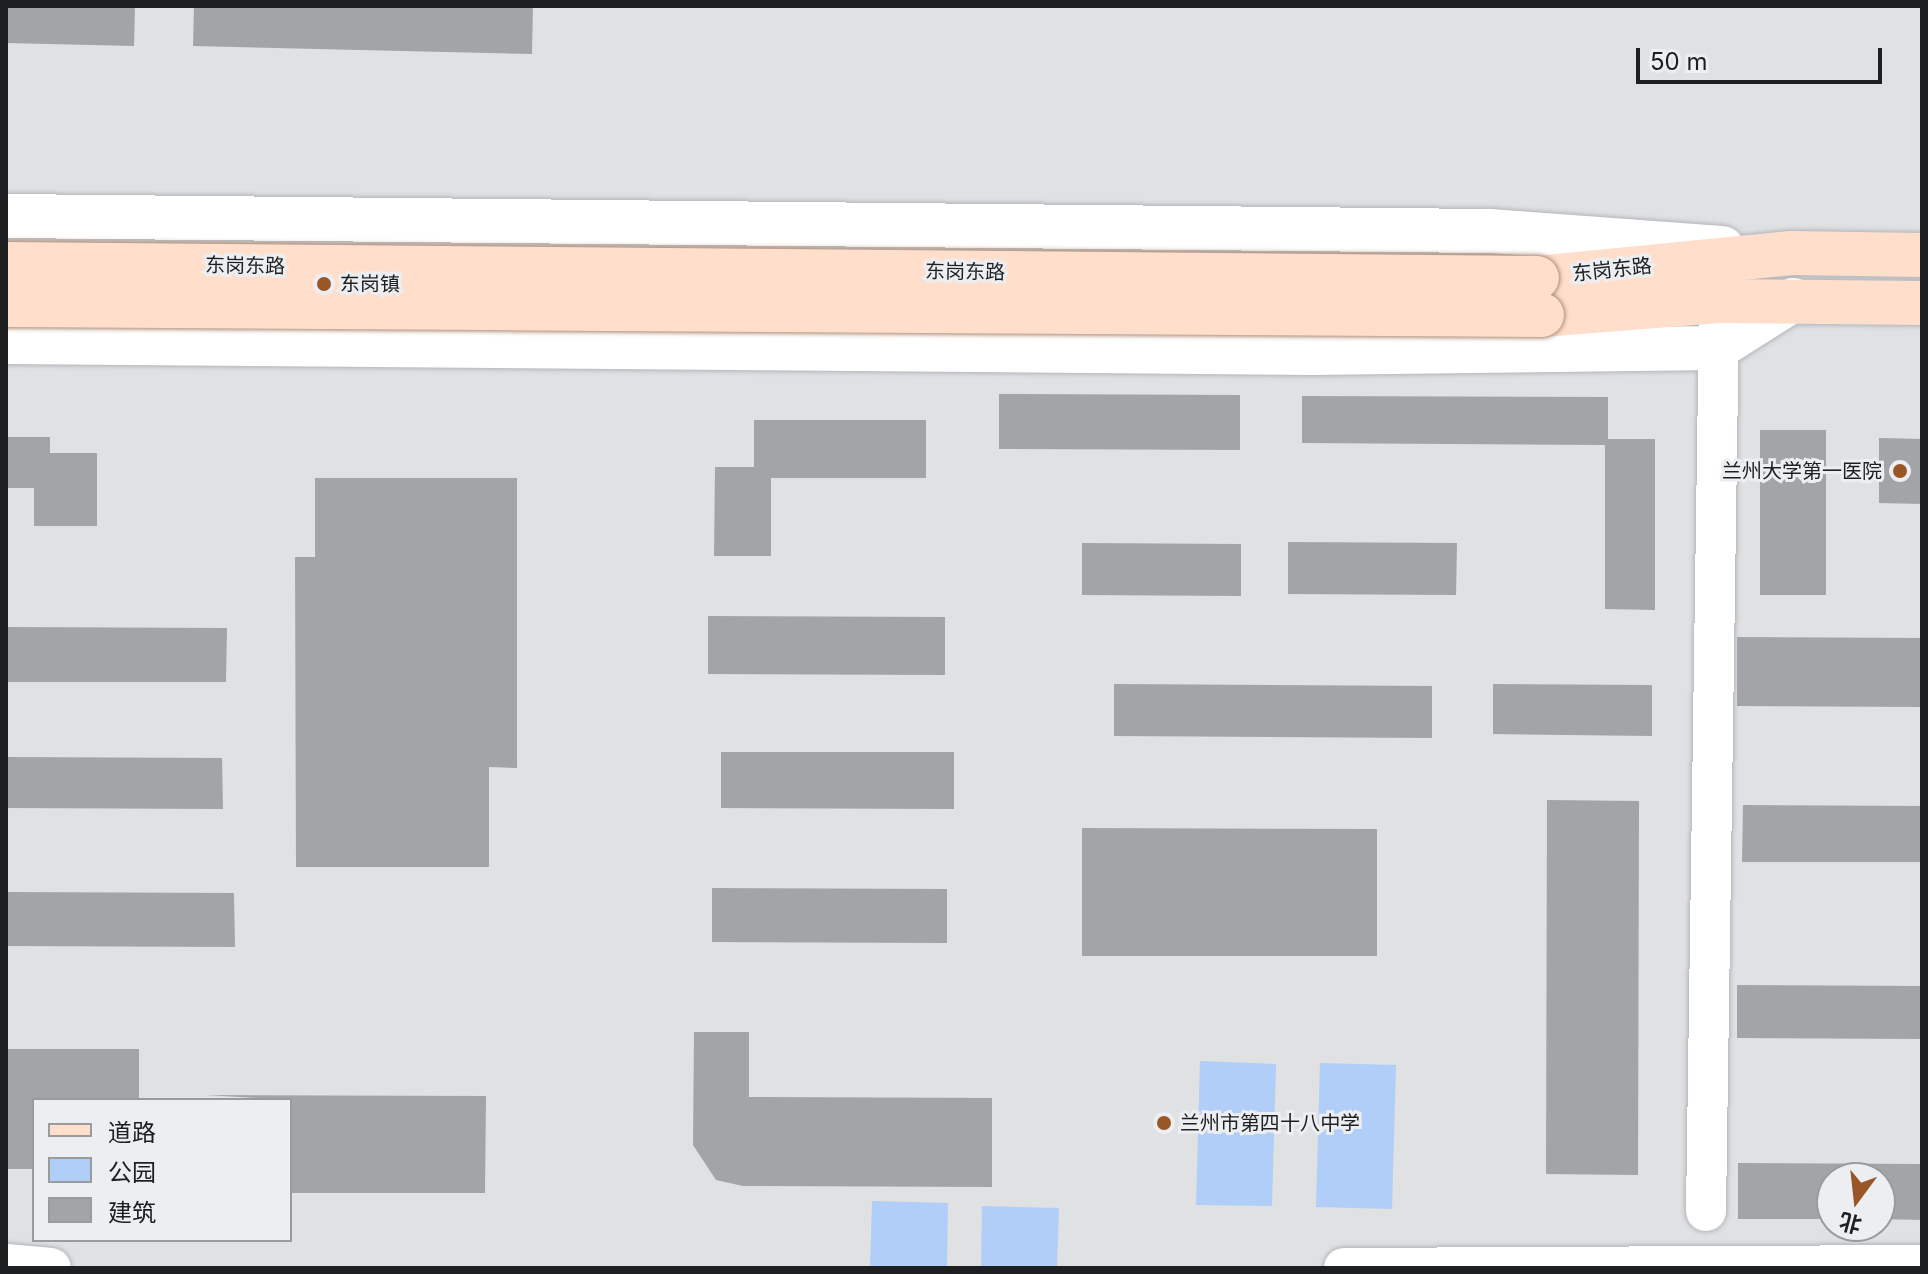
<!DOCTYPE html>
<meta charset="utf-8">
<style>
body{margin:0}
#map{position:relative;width:1928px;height:1274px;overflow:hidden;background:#dfe1e3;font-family:Inter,"Noto Sans SC",sans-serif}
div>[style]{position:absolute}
.green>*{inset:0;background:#b1cef8}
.building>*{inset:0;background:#a2a4a7}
.roads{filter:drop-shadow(0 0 2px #b4b6b9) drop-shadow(0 0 2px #b4b6b9)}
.street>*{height:40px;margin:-20px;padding:0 20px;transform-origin:20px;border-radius:20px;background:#fff}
.secondary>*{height:44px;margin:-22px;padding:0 22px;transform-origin:22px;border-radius:22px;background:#fff}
.primary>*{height:44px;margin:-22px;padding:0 22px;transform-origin:22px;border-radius:22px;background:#ffdfcc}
.bridges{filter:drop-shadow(0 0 2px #b08e7a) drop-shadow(0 0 2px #b08e7a)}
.primary-bridge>*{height:44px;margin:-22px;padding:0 22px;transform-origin:22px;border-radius:22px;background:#ffdfcc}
.dots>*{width:22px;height:22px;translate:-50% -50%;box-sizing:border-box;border:4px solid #eceef1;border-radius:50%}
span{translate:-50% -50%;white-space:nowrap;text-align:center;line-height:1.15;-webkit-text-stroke:6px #eceef1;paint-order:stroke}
.street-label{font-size:20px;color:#1e1f20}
.poi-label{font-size:20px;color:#1e1f20}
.left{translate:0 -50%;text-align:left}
.right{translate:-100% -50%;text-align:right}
.frame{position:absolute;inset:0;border:8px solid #1e1f20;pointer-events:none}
.legend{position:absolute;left:32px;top:1098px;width:260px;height:144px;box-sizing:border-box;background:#eceef1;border:2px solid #9a9b9d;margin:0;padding:10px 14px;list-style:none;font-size:24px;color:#1e1f20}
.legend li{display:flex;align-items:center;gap:16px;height:40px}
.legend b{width:40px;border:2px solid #9a9b9d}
.north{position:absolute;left:1816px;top:1162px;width:80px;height:80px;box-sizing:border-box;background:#eceef1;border:2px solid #9a9b9d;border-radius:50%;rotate:195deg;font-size:22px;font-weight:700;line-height:32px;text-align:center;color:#1e1f20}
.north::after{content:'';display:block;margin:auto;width:28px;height:36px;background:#995626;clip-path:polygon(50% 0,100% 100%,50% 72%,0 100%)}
.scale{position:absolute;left:1636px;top:48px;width:246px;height:36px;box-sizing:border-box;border:4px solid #1e1f20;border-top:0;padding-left:10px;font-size:24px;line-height:28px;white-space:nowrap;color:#1e1f20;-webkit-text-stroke:6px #eceef1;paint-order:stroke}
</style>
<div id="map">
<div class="green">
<i style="clip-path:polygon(1200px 1061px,1276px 1064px,1272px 1206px,1196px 1205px)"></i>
<i style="clip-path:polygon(1320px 1063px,1396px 1065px,1392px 1209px,1316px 1207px)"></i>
<i style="clip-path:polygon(872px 1201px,948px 1203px,947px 1268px,870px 1268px)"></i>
<i style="clip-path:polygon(982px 1206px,1059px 1208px,1057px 1268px,981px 1268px)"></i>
</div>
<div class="building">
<i style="clip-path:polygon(6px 6px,135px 6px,134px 46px,6px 43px)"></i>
<i style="clip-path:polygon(194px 6px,533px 6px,532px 54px,193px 46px)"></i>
<i style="clip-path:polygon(999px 394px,1240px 395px,1240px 450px,999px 449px)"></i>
<i style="clip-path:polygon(1302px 396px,1608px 397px,1608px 439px,1655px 439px,1655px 610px,1605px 609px,1605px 445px,1302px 443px)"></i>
<i style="clip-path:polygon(754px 420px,926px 420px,926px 478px,771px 478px,771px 556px,714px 556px,715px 467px,754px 467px)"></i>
<i style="clip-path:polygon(1760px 430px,1826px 430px,1826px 595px,1760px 595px)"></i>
<i style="clip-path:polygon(6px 437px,50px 437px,50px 453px,97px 453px,97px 526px,34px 526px,34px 488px,6px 488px)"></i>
<i style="clip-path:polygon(1879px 438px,1922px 439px,1922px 504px,1879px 503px)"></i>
<i style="clip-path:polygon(315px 478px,517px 478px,517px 768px,489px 767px,489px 867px,296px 867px,295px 557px,315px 557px)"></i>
<i style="clip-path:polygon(1288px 542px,1457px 543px,1456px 595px,1288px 594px)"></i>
<i style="clip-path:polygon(1082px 543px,1241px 544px,1241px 596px,1082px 595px)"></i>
<i style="clip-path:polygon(708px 616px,945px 617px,945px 675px,708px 674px)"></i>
<i style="clip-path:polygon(6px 627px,227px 628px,226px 682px,6px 682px)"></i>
<i style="clip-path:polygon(1737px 637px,1922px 638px,1922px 707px,1737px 706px)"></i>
<i style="clip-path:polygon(1114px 684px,1432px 686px,1432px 738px,1114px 736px)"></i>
<i style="clip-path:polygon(1493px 684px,1652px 685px,1652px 736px,1493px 734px)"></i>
<i style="clip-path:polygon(721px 752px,954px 752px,954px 809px,721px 808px)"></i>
<i style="clip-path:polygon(6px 757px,222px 758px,223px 809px,6px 808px)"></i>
<i style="clip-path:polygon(1547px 800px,1639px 801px,1638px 1175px,1546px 1174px)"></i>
<i style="clip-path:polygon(1743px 805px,1922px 806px,1922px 862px,1742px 862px)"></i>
<i style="clip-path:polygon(1082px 828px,1377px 829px,1377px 956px,1082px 956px)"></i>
<i style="clip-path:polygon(712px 888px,947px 889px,947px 943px,712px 942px)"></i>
<i style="clip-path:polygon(6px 892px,234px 893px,235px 947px,6px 946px)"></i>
<i style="clip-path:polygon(1737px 985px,1922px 986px,1922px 1039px,1737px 1038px)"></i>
<i style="clip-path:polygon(694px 1032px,749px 1032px,749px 1097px,992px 1098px,992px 1187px,743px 1186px,716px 1180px,693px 1145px)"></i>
<i style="clip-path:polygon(6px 1049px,139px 1049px,139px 1100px,34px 1100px,34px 1169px,6px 1169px)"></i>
<i style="clip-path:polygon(206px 1095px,486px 1096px,485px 1193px,290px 1193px,290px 1100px)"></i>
<i style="clip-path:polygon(1738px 1163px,1922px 1164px,1922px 1220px,1880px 1219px,1880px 1178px,1832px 1178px,1832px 1219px,1738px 1219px)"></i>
</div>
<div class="roads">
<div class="street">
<i style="left:1706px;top:1211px;width:894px;rotate:-89.17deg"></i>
<i style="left:6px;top:1264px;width:45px;rotate:5.1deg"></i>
<i style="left:1344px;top:1268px;width:578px;rotate:-0.3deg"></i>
</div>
<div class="secondary">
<i style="left:6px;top:216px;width:1485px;rotate:0.58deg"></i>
<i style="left:1491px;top:231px;width:232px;rotate:4.2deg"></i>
<i style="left:6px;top:342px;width:1306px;rotate:0.48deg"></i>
<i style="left:1312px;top:353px;width:405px;rotate:-0.7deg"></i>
<i style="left:1717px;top:348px;width:90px;rotate:-32.3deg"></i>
</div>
<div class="primary">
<i style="left:1537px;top:278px;width:256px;rotate:-5.6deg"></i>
<i style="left:1792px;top:253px;width:130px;rotate:0.9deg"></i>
<i style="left:1542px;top:315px;width:180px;rotate:-4.5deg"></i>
<i style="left:1721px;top:301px;width:201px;rotate:0.6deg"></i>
</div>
</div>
<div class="bridges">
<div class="primary-bridge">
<i style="left:6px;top:264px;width:1531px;rotate:0.52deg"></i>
<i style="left:6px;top:305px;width:1536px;rotate:0.37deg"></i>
</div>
</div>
<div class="dots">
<i style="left:324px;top:284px;background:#995626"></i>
<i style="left:1900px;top:471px;background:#995626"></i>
<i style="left:1164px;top:1123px;background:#995626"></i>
</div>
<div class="street-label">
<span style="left:245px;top:266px;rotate:1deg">东岗东路</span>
<span style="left:1612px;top:270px;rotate:-6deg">东岗东路</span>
<span style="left:965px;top:272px;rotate:1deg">东岗东路</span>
</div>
<div class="poi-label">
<span class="left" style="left:340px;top:284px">东岗镇</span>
<span class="right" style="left:1882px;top:471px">兰州大学第一医院</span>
<span class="left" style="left:1180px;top:1123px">兰州市第四十八中学</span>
</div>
<div class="frame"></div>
<ul class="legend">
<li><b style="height:10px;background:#ffdfcc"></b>道路</li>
<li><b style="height:22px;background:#b1cef8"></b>公园</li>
<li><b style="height:22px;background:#a2a4a7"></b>建筑</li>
</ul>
<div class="north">北</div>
<div class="scale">50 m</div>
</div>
